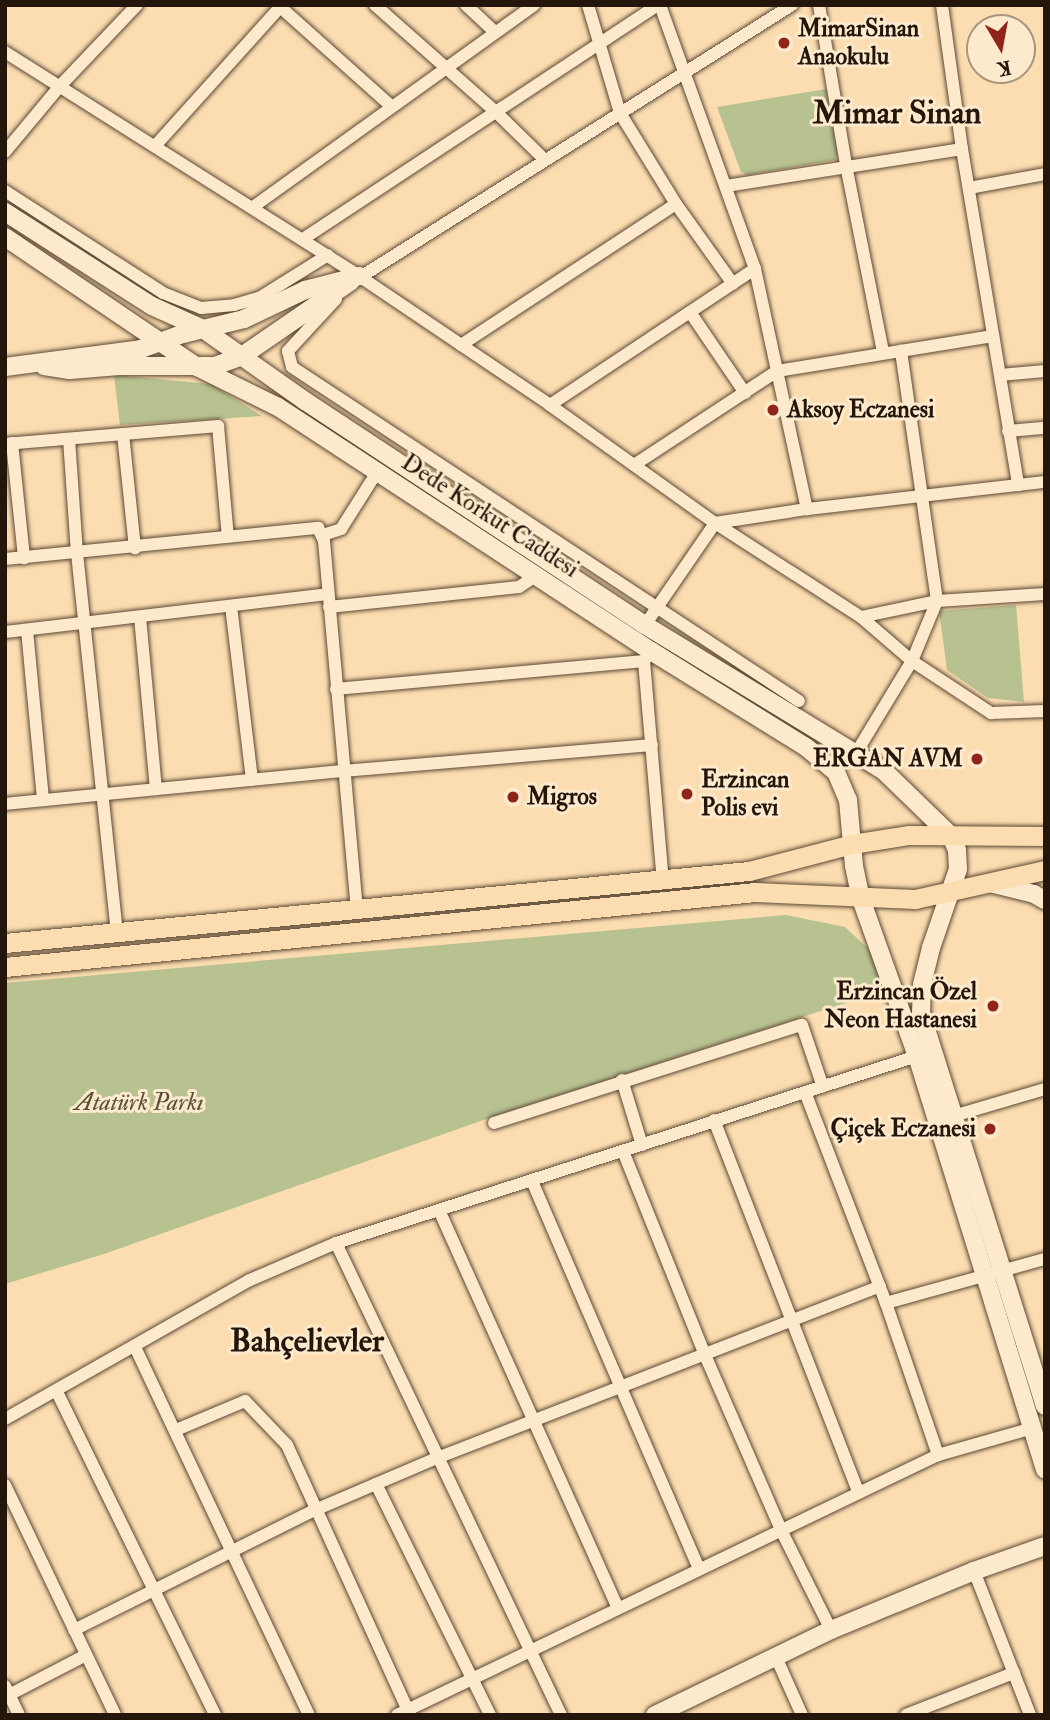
<!DOCTYPE html>
<meta charset="utf-8">
<style>
body{margin:0}
#map{position:relative;width:1050px;height:1720px;overflow:hidden;background:#fcddb1;font-family:"IM FELL Double Pica",serif}
div>[style]{position:absolute}
.green>*{inset:0;background:#b8c291}
.roads{filter:drop-shadow(0 0 2px #5b4834) drop-shadow(0 0 2px #5b4834)}
.street>*{height:12px;margin:-6px;padding:0 6px;transform-origin:6px;border-radius:6px;background:#fde9cc}
.secondary>*{height:18px;margin:-9px;padding:0 9px;transform-origin:9px;border-radius:9px;background:#fde9cc}
.primary>*{height:19px;margin:-9.5px;padding:0 9.5px;transform-origin:9.5px;border-radius:9.5px;background:#fcddb1}
.dots>*{width:19px;height:19px;translate:-50% -50%;box-sizing:border-box;border:4px solid #fde9cc;border-radius:50%}
span{translate:-50% -50%;white-space:nowrap;text-align:center;line-height:1.15;-webkit-text-stroke:6px #fde9cc;paint-order:stroke}
.poi-label{font-size:24px;color:#25160b;font-weight:700}
.left{translate:0 -50%;text-align:left}
.right{translate:-100% -50%;text-align:right}
.street-label{font-size:24px;color:#25160b}
.park-label{font-size:24px;color:#58523a;font-style:italic}
.district-label{font-size:32px;color:#25160b;font-weight:700}
.frame{position:absolute;inset:0;border:7px solid #25160b;pointer-events:none}
.north{position:absolute;left:966px;top:14px;width:70px;height:70px;box-sizing:border-box;background:#fde9cc;border:2px solid #a7957f;border-radius:50%;rotate:170deg;font-size:19px;font-weight:700;line-height:28px;text-align:center;color:#25160b}
.north::after{content:'';display:block;margin:auto;width:24px;height:32px;background:#8f2418;clip-path:polygon(50% 0,100% 100%,50% 72%,0 100%)}
</style>
<div id="map">
<div class="green">
<i style="clip-path:polygon(826px 89px,838px 153px,835px 160px,747px 175px,741px 172px,717px 107px)"></i>
<i style="clip-path:polygon(114px 375px,211px 384px,262px 416px,120px 425px)"></i>
<i style="clip-path:polygon(1016px 605px,1024px 702px,988px 698px,947px 670px,939px 611px)"></i>
<i style="clip-path:polygon(786px 915px,845px 927px,874px 954px,883px 991px,492px 1117px,104px 1254px,5px 1284px,5px 983px)"></i>
</div>
<div class="roads">
<div class="street">
<i style="left:278px;top:5px;width:152px;rotate:41.8deg"></i>
<i style="left:375px;top:5px;width:163px;rotate:41.5deg"></i>
<i style="left:497px;top:113px;width:66px;rotate:44.4deg"></i>
<i style="left:466px;top:5px;width:40px;rotate:43deg"></i>
<i style="left:588px;top:5px;width:113px;rotate:73.5deg"></i>
<i style="left:620px;top:113px;width:107px;rotate:58.4deg"></i>
<i style="left:676px;top:204px;width:98px;rotate:54.5deg"></i>
<i style="left:660px;top:5px;width:281px;rotate:70.2deg"></i>
<i style="left:755px;top:269px;width:246px;rotate:77.8deg"></i>
<i style="left:819px;top:5px;width:162px;rotate:80.4deg"></i>
<i style="left:846px;top:165px;width:191px;rotate:78.8deg"></i>
<i style="left:942px;top:5px;width:145px;rotate:82.1deg"></i>
<i style="left:962px;top:149px;width:341px;rotate:80.5deg"></i>
<i style="left:5px;top:52px;width:419px;rotate:32.3deg"></i>
<i style="left:359px;top:276px;width:230px;rotate:34deg"></i>
<i style="left:550px;top:405px;width:203px;rotate:35.6deg"></i>
<i style="left:715px;top:523px;width:174px;rotate:32.8deg"></i>
<i style="left:861px;top:617px;width:67px;rotate:40.8deg"></i>
<i style="left:912px;top:661px;width:95px;rotate:33.4deg"></i>
<i style="left:991px;top:713px;width:54px;rotate:-2.1deg"></i>
<i style="left:155px;top:146px;width:187px;rotate:-48deg"></i>
<i style="left:5px;top:152px;width:86px;rotate:-50.2deg"></i>
<i style="left:60px;top:86px;width:112px;rotate:-46.5deg"></i>
<i style="left:726px;top:186px;width:239px;rotate:-8.9deg"></i>
<i style="left:969px;top:188px;width:77px;rotate:-10.4deg"></i>
<i style="left:5px;top:191px;width:188px;rotate:32.8deg"></i>
<i style="left:163px;top:293px;width:41px;rotate:21.5deg"></i>
<i style="left:201px;top:308px;width:33px;rotate:-5deg"></i>
<i style="left:234px;top:305px;width:26px;rotate:-16deg"></i>
<i style="left:259px;top:298px;width:81px;rotate:-31.9deg"></i>
<i style="left:253px;top:207px;width:346px;rotate:-35.7deg"></i>
<i style="left:303px;top:239px;width:425px;rotate:-33.4deg"></i>
<i style="left:354px;top:281px;width:518px;rotate:-32.22deg"></i>
<i style="left:336px;top:299px;width:71px;rotate:132.7deg"></i>
<i style="left:288px;top:351px;width:16px;rotate:76deg"></i>
<i style="left:292px;top:367px;width:607px;rotate:33.38deg"></i>
<i style="left:690px;top:312px;width:98px;rotate:55.8deg"></i>
<i style="left:461px;top:345px;width:257px;rotate:-33.3deg"></i>
<i style="left:1000px;top:375px;width:45px;rotate:-5.1deg"></i>
<i style="left:550px;top:405px;width:246px;rotate:-33.6deg"></i>
<i style="left:1008px;top:431px;width:37px;rotate:-5deg"></i>
<i style="left:123px;top:434px;width:115px;rotate:84deg"></i>
<i style="left:69px;top:439px;width:114px;rotate:86deg"></i>
<i style="left:77px;top:553px;width:382px;rotate:84deg"></i>
<i style="left:12px;top:443px;width:116px;rotate:84deg"></i>
<i style="left:5px;top:444px;width:214px;rotate:-4.8deg"></i>
<i style="left:218px;top:426px;width:111px;rotate:84.9deg"></i>
<i style="left:634px;top:465px;width:171px;rotate:-33.3deg"></i>
<i style="left:777px;top:371px;width:219px;rotate:-9.2deg"></i>
<i style="left:323px;top:535px;width:19px;rotate:-18deg"></i>
<i style="left:341px;top:529px;width:67px;rotate:-57.7deg"></i>
<i style="left:5px;top:559px;width:315px;rotate:-5.7deg"></i>
<i style="left:318px;top:528px;width:14px;rotate:65deg"></i>
<i style="left:324px;top:541px;width:370px;rotate:84.9deg"></i>
<i style="left:231px;top:606px;width:175px;rotate:83.1deg"></i>
<i style="left:329px;top:607px;width:191px;rotate:-6deg"></i>
<i style="left:519px;top:587px;width:22px;rotate:-34deg"></i>
<i style="left:140px;top:617px;width:173px;rotate:84.7deg"></i>
<i style="left:861px;top:617px;width:78px;rotate:-11.9deg"></i>
<i style="left:937px;top:601px;width:108px;rotate:-3.7deg"></i>
<i style="left:645px;top:625px;width:124px;rotate:-55.5deg"></i>
<i style="left:715px;top:523px;width:93px;rotate:-8.7deg"></i>
<i style="left:807px;top:509px;width:240px;rotate:-6.5deg"></i>
<i style="left:27px;top:630px;width:171px;rotate:84.6deg"></i>
<i style="left:5px;top:632px;width:325px;rotate:-6.7deg"></i>
<i style="left:647px;top:657px;width:5px;rotate:127deg"></i>
<i style="left:644px;top:661px;width:221px;rotate:85.1deg"></i>
<i style="left:336px;top:689px;width:309px;rotate:-5.2deg"></i>
<i style="left:856px;top:753px;width:108px;rotate:-58.7deg"></i>
<i style="left:912px;top:661px;width:65px;rotate:-67.4deg"></i>
<i style="left:937px;top:601px;width:253px;rotate:-98.2deg"></i>
<i style="left:5px;top:804px;width:340px;rotate:-5.6deg"></i>
<i style="left:343px;top:771px;width:310px;rotate:-4.8deg"></i>
<i style="left:622px;top:1080px;width:68px;rotate:72.9deg"></i>
<i style="left:805px;top:1092px;width:226px;rotate:69deg"></i>
<i style="left:886px;top:1303px;width:161px;rotate:71.1deg"></i>
<i style="left:953px;top:1116px;width:96px;rotate:-16.4deg"></i>
<i style="left:714px;top:1120px;width:400px;rotate:68.8deg"></i>
<i style="left:494px;top:1123px;width:323px;rotate:-17.7deg"></i>
<i style="left:802px;top:1025px;width:65px;rotate:71.3deg"></i>
<i style="left:623px;top:1151px;width:220px;rotate:68.1deg"></i>
<i style="left:705px;top:1355px;width:191px;rotate:66.5deg"></i>
<i style="left:781px;top:1530px;width:112px;rotate:63.4deg"></i>
<i style="left:532px;top:1181px;width:422px;rotate:66.7deg"></i>
<i style="left:439px;top:1210px;width:436px;rotate:65.8deg"></i>
<i style="left:336px;top:1243px;width:523px;rotate:64.51deg"></i>
<i style="left:886px;top:1303px;width:165px;rotate:-15.5deg"></i>
<i style="left:135px;top:1347px;width:407px;rotate:64.7deg"></i>
<i style="left:57px;top:1392px;width:360px;rotate:63.9deg"></i>
<i style="left:5px;top:1419px;width:282px;rotate:-29.6deg"></i>
<i style="left:250px;top:1280px;width:94px;rotate:-23.3deg"></i>
<i style="left:336px;top:1243px;width:610px;rotate:-17.84deg"></i>
<i style="left:176px;top:1430px;width:75px;rotate:-22.8deg"></i>
<i style="left:245px;top:1401px;width:61px;rotate:46.3deg"></i>
<i style="left:287px;top:1445px;width:297px;rotate:65.5deg"></i>
<i style="left:376px;top:1484px;width:258px;rotate:63.7deg"></i>
<i style="left:5px;top:1485px;width:255px;rotate:64.4deg"></i>
<i style="left:974px;top:1571px;width:155px;rotate:68.7deg"></i>
<i style="left:74px;top:1630px;width:269px;rotate:-26.5deg"></i>
<i style="left:315px;top:1510px;width:133px;rotate:-23.1deg"></i>
<i style="left:437px;top:1458px;width:475px;rotate:-21.2deg"></i>
<i style="left:776px;top:1657px;width:64px;rotate:65.9deg"></i>
<i style="left:5px;top:1686px;width:32px;rotate:64deg"></i>
<i style="left:5px;top:1697px;width:91px;rotate:-27.4deg"></i>
<i style="left:397px;top:1715px;width:600px;rotate:-25.67deg"></i>
<i style="left:938px;top:1455px;width:99px;rotate:-15.9deg"></i>
<i style="left:906px;top:1715px;width:116px;rotate:-21.3deg"></i>
</div>
<div class="secondary">
<i style="left:5px;top:212px;width:174px;rotate:32.6deg"></i>
<i style="left:152px;top:306px;width:56px;rotate:24.3deg"></i>
<i style="left:203px;top:329px;width:125px;rotate:35.2deg"></i>
<i style="left:305px;top:401px;width:407px;rotate:33.4deg"></i>
<i style="left:645px;top:625px;width:280px;rotate:31.4deg"></i>
<i style="left:884px;top:771px;width:93px;rotate:44.1deg"></i>
<i style="left:951px;top:836px;width:15px;rotate:67deg"></i>
<i style="left:957px;top:850px;width:19px;rotate:87deg"></i>
<i style="left:958px;top:869px;width:83px;rotate:108.9deg"></i>
<i style="left:931px;top:948px;width:38px;rotate:104deg"></i>
<i style="left:922px;top:985px;width:28px;rotate:92deg"></i>
<i style="left:921px;top:1013px;width:412px;rotate:72.5deg"></i>
<i style="left:5px;top:237px;width:232px;rotate:34.1deg"></i>
<i style="left:197px;top:367px;width:90px;rotate:26.3deg"></i>
<i style="left:278px;top:407px;width:446px;rotate:33.2deg"></i>
<i style="left:651px;top:651px;width:182px;rotate:31.8deg"></i>
<i style="left:806px;top:747px;width:39px;rotate:40deg"></i>
<i style="left:836px;top:772px;width:30px;rotate:67deg"></i>
<i style="left:848px;top:800px;width:66px;rotate:84.8deg"></i>
<i style="left:854px;top:866px;width:34px;rotate:78deg"></i>
<i style="left:861px;top:899px;width:167px;rotate:70.4deg"></i>
<i style="left:917px;top:1056px;width:433px;rotate:72.8deg"></i>
<i style="left:44px;top:366px;width:26px;rotate:9deg"></i>
<i style="left:70px;top:370px;width:49px;rotate:-4.7deg"></i>
<i style="left:119px;top:366px;width:96px"></i>
<i style="left:215px;top:366px;width:29px;rotate:-20deg"></i>
<i style="left:242px;top:356px;width:132px;rotate:-34.5deg"></i>
<i style="left:5px;top:367px;width:137px;rotate:-7.5deg"></i>
<i style="left:141px;top:349px;width:40px;rotate:-20.2deg"></i>
<i style="left:179px;top:335px;width:67px;rotate:-13.8deg"></i>
<i style="left:244px;top:319px;width:68px;rotate:-25.4deg"></i>
<i style="left:305px;top:290px;width:56px;rotate:-14.5deg"></i>
<i style="left:990px;top:883px;width:45px;rotate:14deg"></i>
<i style="left:1034px;top:894px;width:13px;rotate:29deg"></i>
<i style="left:655px;top:1715px;width:195px;rotate:-25.8deg"></i>
<i style="left:831px;top:1630px;width:155px;rotate:-22.4deg"></i>
<i style="left:974px;top:1571px;width:75px;rotate:-19.4deg"></i>
</div>
<div class="primary">
<i style="left:5px;top:943px;width:747px;rotate:-5.53deg"></i>
<i style="left:749px;top:871px;width:106px;rotate:-14.7deg"></i>
<i style="left:852px;top:844px;width:58px;rotate:-9deg"></i>
<i style="left:909px;top:835px;width:136px;rotate:0.4deg"></i>
<i style="left:5px;top:967px;width:754px;rotate:-5.71deg"></i>
<i style="left:755px;top:892px;width:160px;rotate:2.5deg"></i>
<i style="left:915px;top:899px;width:133px;rotate:-12.6deg"></i>
</div>
</div>
<div class="dots">
<i style="left:784px;top:43px;background:#8f2418"></i>
<i style="left:773px;top:410px;background:#8f2418"></i>
<i style="left:977px;top:759px;background:#8f2418"></i>
<i style="left:687px;top:794px;background:#8f2418"></i>
<i style="left:513px;top:797px;background:#8f2418"></i>
<i style="left:993px;top:1006px;background:#8f2418"></i>
<i style="left:990px;top:1129px;background:#8f2418"></i>
</div>
<div class="poi-label">
<span class="left" style="left:798px;top:43px">MimarSinan<br>Anaokulu</span>
<span class="left" style="left:787px;top:410px">Aksoy Eczanesi</span>
<span class="right" style="left:963px;top:759px">ERGAN AVM</span>
<span class="left" style="left:701px;top:794px">Erzincan<br>Polis evi</span>
<span class="left" style="left:527px;top:797px">Migros</span>
<span class="right" style="left:977px;top:1006px">Erzincan Özel<br>Neon Hastanesi</span>
<span class="right" style="left:976px;top:1129px">Çiçek Eczanesi</span>
</div>
<div class="street-label">
<span style="left:490px;top:516px;rotate:33deg">Dede Korkut Caddesi</span>
</div>
<div class="park-label">
<span style="left:139px;top:1103px">Atatürk Parkı</span>
</div>
<div class="district-label">
<span style="left:897px;top:113px">Mimar Sinan</span>
<span style="left:307px;top:1341px">Bahçelievler</span>
</div>
<div class="frame"></div>
<div class="north">K</div>
</div>
